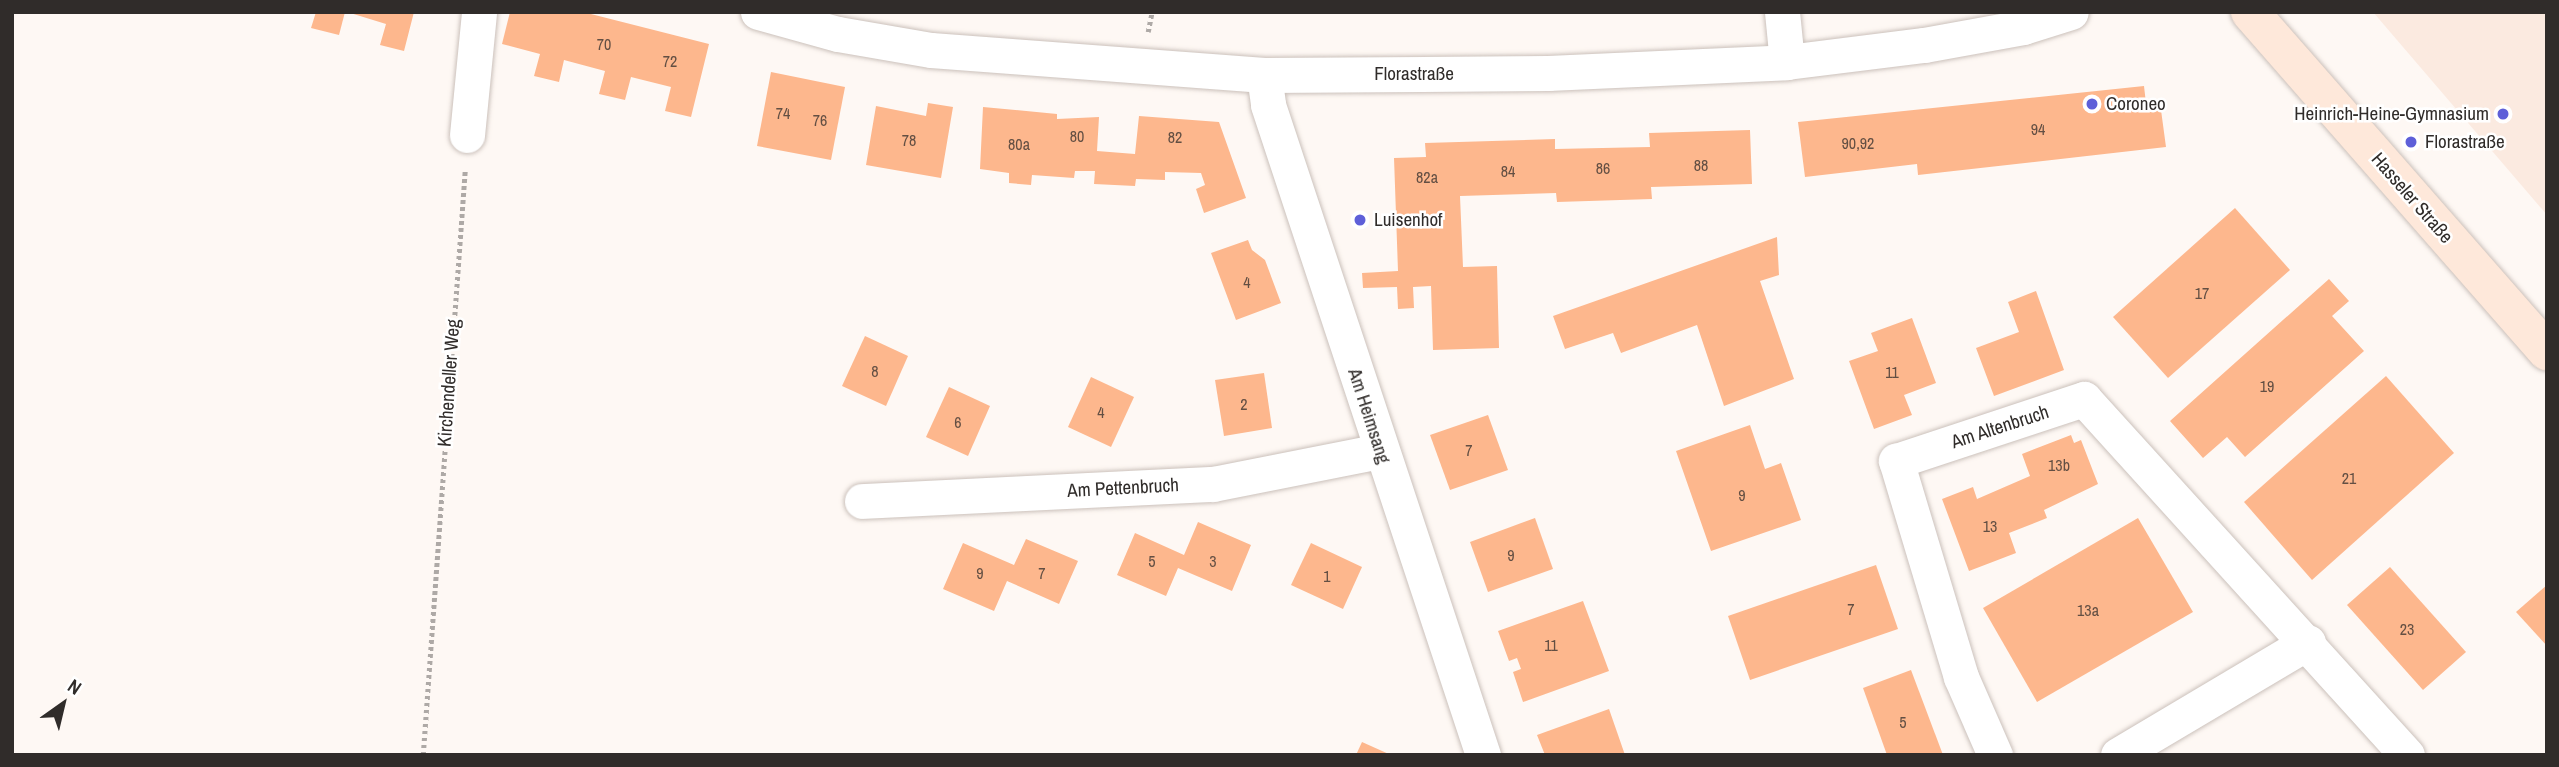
<!DOCTYPE html>
<meta charset="utf-8">
<style>
body{margin:0}
#map{position:relative;width:2559px;height:767px;overflow:hidden;background:#fef8f4;font-family:"Archivo Narrow",sans-serif}
div>[style]{position:absolute}
.built>*{inset:0;background:#fbeae0}
.building>*{inset:0;background:#fdb78d}
.path>*{height:4.5px;margin-top:-2.25px;transform-origin:0;background:repeating-linear-gradient(90deg,#aea9a6 0 3.5px,transparent 0 7px)}
.roads{filter:drop-shadow(0 0 2px #cbc1bb) drop-shadow(0 0 2px #cbc1bb)}
.street>*{height:35px;margin:-17.5px;padding:0 17.5px;transform-origin:17.5px;border-radius:17.5px;background:#fff}
.secondary>*{height:38px;margin:-19px;padding:0 19px;transform-origin:19px;border-radius:19px;background:#fee8da}
.dots>*{width:19px;height:19px;translate:-50% -50%;box-sizing:border-box;border:4px solid #fff;border-radius:50%}
span{translate:-50% -50%;white-space:nowrap;text-align:center;line-height:1.15;-webkit-text-stroke:5px #fff;paint-order:stroke}
.number-label{font-size:16px;color:#634f43}
.number-label span{-webkit-text-stroke-width:0}
.street-label{font-size:19px;color:#302c2a}
.poi-label{font-size:19px;color:#302c2a}
.left{translate:0 -50%;text-align:left}
.right{translate:-100% -50%;text-align:right}
.frame{position:absolute;inset:0;border:14px solid #302c2a;pointer-events:none}
.north{position:absolute;left:28px;top:669px;width:70px;height:70px;-webkit-text-stroke:5px #fff;paint-order:stroke;rotate:34deg;font-size:19px;font-weight:700;line-height:28px;text-align:center;color:#302c2a}
.north::after{content:'';display:block;margin:auto;width:24px;height:32px;background:#302c2a;clip-path:polygon(50% 0,100% 100%,50% 72%,0 100%)}
</style>
<div id="map">
<div class="built">
<i style="clip-path:polygon(2373px 12px,2547px 12px,2547px 215px)"></i>
</div>
<div class="building">
<i style="clip-path:polygon(316px 12px,345px 12px,339px 35px,311px 28px)"></i>
<i style="clip-path:polygon(347px 12px,414px 12px,404px 51px,380px 45px,386px 24px)"></i>
<i style="clip-path:polygon(510px 12px,583px 12px,709px 44px,691px 117px,665px 111px,671px 87px,631px 77px,625px 100px,599px 94px,605px 71px,564px 60px,559px 82px,534px 76px,540px 54px,502px 44px)"></i>
<i style="clip-path:polygon(771px 72px,845px 87px,831px 160px,757px 146px)"></i>
<i style="clip-path:polygon(2144px 86px,2147px 112px,2161px 110px,2166px 147px,1918px 175px,1917px 164px,1805px 177px,1798px 122px)"></i>
<i style="clip-path:polygon(928px 103px,953px 107px,941px 178px,866px 165px,876px 106px,926px 116px)"></i>
<i style="clip-path:polygon(983px 107px,1057px 114px,1057px 119px,1099px 117px,1097px 151px,1135px 154px,1139px 116px,1219px 122px,1246px 198px,1204px 213px,1196px 189px,1205px 185px,1201px 173px,1165px 172px,1165px 180px,1136px 179px,1135px 186px,1094px 184px,1095px 171px,1075px 171px,1074px 178px,1032px 175px,1031px 185px,1009px 183px,1009px 173px,980px 169px)"></i>
<i style="clip-path:polygon(1750px 130px,1752px 184px,1651px 187px,1652px 199px,1557px 202px,1556px 193px,1460px 196px,1463px 267px,1497px 266px,1499px 348px,1433px 350px,1431px 286px,1413px 287px,1414px 308px,1398px 309px,1397px 287px,1363px 288px,1362px 273px,1398px 271px,1394px 158px,1426px 157px,1425px 143px,1555px 139px,1555px 149px,1650px 147px,1649px 133px)"></i>
<i style="clip-path:polygon(2235px 208px,2290px 270px,2168px 378px,2113px 317px)"></i>
<i style="clip-path:polygon(1777px 237px,1779px 275px,1760px 281px,1794px 379px,1724px 406px,1697px 325px,1621px 353px,1613px 333px,1565px 349px,1553px 316px)"></i>
<i style="clip-path:polygon(1248px 240px,1252px 250px,1265px 260px,1281px 303px,1236px 320px,1211px 253px)"></i>
<i style="clip-path:polygon(2329px 279px,2349px 301px,2332px 316px,2364px 351px,2245px 457px,2227px 437px,2203px 458px,2170px 421px)"></i>
<i style="clip-path:polygon(2036px 291px,2064px 370px,1994px 396px,1976px 348px,2019px 332px,2008px 302px)"></i>
<i style="clip-path:polygon(1912px 318px,1936px 383px,1904px 395px,1912px 415px,1874px 429px,1849px 361px,1878px 351px,1871px 333px)"></i>
<i style="clip-path:polygon(865px 336px,908px 356px,886px 406px,842px 386px)"></i>
<i style="clip-path:polygon(1264px 373px,1272px 428px,1224px 436px,1215px 380px)"></i>
<i style="clip-path:polygon(2386px 376px,2454px 453px,2312px 580px,2244px 502px)"></i>
<i style="clip-path:polygon(1091px 377px,1134px 397px,1111px 447px,1068px 427px)"></i>
<i style="clip-path:polygon(949px 387px,990px 406px,968px 456px,926px 437px)"></i>
<i style="clip-path:polygon(1488px 415px,1508px 470px,1450px 490px,1430px 435px)"></i>
<i style="clip-path:polygon(1750px 425px,1765px 469px,1781px 463px,1801px 520px,1711px 551px,1676px 451px)"></i>
<i style="clip-path:polygon(2071px 435px,2074px 443px,2081px 440px,2098px 484px,2044px 510px,2047px 518px,2009px 533px,2016px 553px,1969px 571px,1942px 499px,1973px 487px,1977px 499px,2030px 476px,2022px 454px)"></i>
<i style="clip-path:polygon(1535px 518px,1553px 569px,1488px 592px,1470px 542px)"></i>
<i style="clip-path:polygon(2138px 518px,2193px 612px,2037px 702px,1983px 608px)"></i>
<i style="clip-path:polygon(1198px 522px,1251px 545px,1232px 591px,1178px 568px,1166px 596px,1117px 575px,1135px 533px,1184px 555px)"></i>
<i style="clip-path:polygon(1026px 539px,1078px 561px,1059px 604px,1007px 581px,994px 611px,943px 589px,963px 543px,1014px 565px)"></i>
<i style="clip-path:polygon(1311px 543px,1362px 567px,1343px 609px,1291px 585px)"></i>
<i style="clip-path:polygon(1876px 565px,1898px 629px,1750px 680px,1728px 616px)"></i>
<i style="clip-path:polygon(2390px 567px,2466px 652px,2423px 690px,2347px 605px)"></i>
<i style="clip-path:polygon(2547px 585px,2547px 646px,2516px 612px)"></i>
<i style="clip-path:polygon(1583px 601px,1609px 671px,1523px 702px,1513px 672px,1521px 669px,1517px 658px,1509px 661px,1498px 631px)"></i>
<i style="clip-path:polygon(1911px 670px,1943px 755px,1887px 755px,1863px 688px)"></i>
<i style="clip-path:polygon(1609px 709px,1625px 755px,1545px 755px,1537px 735px)"></i>
<i style="clip-path:polygon(1362px 742px,1391px 755px,1356px 755px)"></i>
</div>
<div class="path">
<i style="left:1148px;top:32px;width:20px;rotate:-79deg"></i>
<i style="left:423px;top:755px;width:586px;rotate:-85.89deg"></i>
</div>
<div class="roads">
<div class="street">
<i style="left:758px;top:12px;width:83px;rotate:15.4deg"></i>
<i style="left:838px;top:34px;width:94px;rotate:9.8deg"></i>
<i style="left:931px;top:50px;width:334px;rotate:4.3deg"></i>
<i style="left:1264px;top:75px;width:284px;rotate:-0.4deg"></i>
<i style="left:1548px;top:73px;width:239px;rotate:-2.6deg"></i>
<i style="left:1787px;top:62px;width:138px;rotate:-7.1deg"></i>
<i style="left:1924px;top:45px;width:101px;rotate:-10.3deg"></i>
<i style="left:2023px;top:27px;width:50px;rotate:-17.4deg"></i>
<i style="left:1782px;top:12px;width:50px;rotate:84.3deg"></i>
<i style="left:1264px;top:75px;width:30px;rotate:82deg"></i>
<i style="left:1268px;top:105px;width:685px;rotate:71.7deg"></i>
<i style="left:467px;top:135px;width:124px;rotate:-84.4deg"></i>
<i style="left:862px;top:501px;width:351px;rotate:-2.8deg"></i>
<i style="left:1213px;top:484px;width:170px;rotate:-11.2deg"></i>
<i style="left:1995px;top:755px;width:85px;rotate:-113.6deg"></i>
<i style="left:1961px;top:677px;width:226px;rotate:-106.7deg"></i>
<i style="left:1896px;top:461px;width:198px;rotate:-18.3deg"></i>
<i style="left:2084px;top:399px;width:481px;rotate:47.8deg"></i>
<i style="left:2118px;top:755px;width:221px;rotate:-30.7deg"></i>
</div>
<div class="secondary">
<i style="left:2250px;top:12px;width:451px;rotate:48.8deg"></i>
</div>
</div>
<div class="dots">
<i style="left:2092px;top:104px;background:#5e5fd8"></i>
<i style="left:2503px;top:114px;background:#5e5fd8"></i>
<i style="left:2411px;top:142px;background:#5e5fd8"></i>
<i style="left:1360px;top:220px;background:#5e5fd8"></i>
</div>
<div class="number-label">
<span style="left:604px;top:44px">70</span>
<span style="left:670px;top:61px">72</span>
<span style="left:783px;top:113px">74</span>
<span style="left:820px;top:120px">76</span>
<span style="left:2038px;top:129px">94</span>
<span style="left:1077px;top:136px">80</span>
<span style="left:1175px;top:137px">82</span>
<span style="left:909px;top:140px">78</span>
<span style="left:1858px;top:143px">90,92</span>
<span style="left:1019px;top:144px">80a</span>
<span style="left:1701px;top:165px">88</span>
<span style="left:1603px;top:168px">86</span>
<span style="left:1508px;top:171px">84</span>
<span style="left:1427px;top:177px">82a</span>
<span style="left:1247px;top:282px">4</span>
<span style="left:2202px;top:293px">17</span>
<span style="left:875px;top:371px">8</span>
<span style="left:1892px;top:372px">11</span>
<span style="left:2267px;top:386px">19</span>
<span style="left:1244px;top:404px">2</span>
<span style="left:1101px;top:412px">4</span>
<span style="left:958px;top:422px">6</span>
<span style="left:1469px;top:450px">7</span>
<span style="left:2059px;top:465px">13b</span>
<span style="left:2349px;top:478px">21</span>
<span style="left:1742px;top:495px">9</span>
<span style="left:1990px;top:526px">13</span>
<span style="left:1511px;top:555px">9</span>
<span style="left:1152px;top:561px">5</span>
<span style="left:1213px;top:561px">3</span>
<span style="left:980px;top:573px">9</span>
<span style="left:1042px;top:573px">7</span>
<span style="left:1327px;top:576px">1</span>
<span style="left:1851px;top:609px">7</span>
<span style="left:2088px;top:610px">13a</span>
<span style="left:2407px;top:629px">23</span>
<span style="left:1551px;top:645px">11</span>
<span style="left:1903px;top:722px">5</span>
</div>
<div class="street-label">
<span style="left:1414px;top:74px">Florastraße</span>
<span style="left:2412px;top:198px;rotate:49deg">Hasseler Straße</span>
<span style="left:449px;top:383px;rotate:-86deg">Kirchendeller Weg</span>
<span style="left:1369px;top:416px;rotate:72deg">Am Heimsang</span>
<span style="left:2000px;top:427px;rotate:-18deg">Am Altenbruch</span>
<span style="left:1123px;top:488px;rotate:-3deg">Am Pettenbruch</span>
</div>
<div class="poi-label">
<span class="left" style="left:2106px;top:104px">Coroneo</span>
<span class="right" style="left:2489px;top:114px">Heinrich-Heine-Gymnasium</span>
<span class="left" style="left:2425px;top:142px">Florastraße</span>
<span class="left" style="left:1374px;top:220px">Luisenhof</span>
</div>
<div class="frame"></div>
<div class="north">N</div>
</div>
